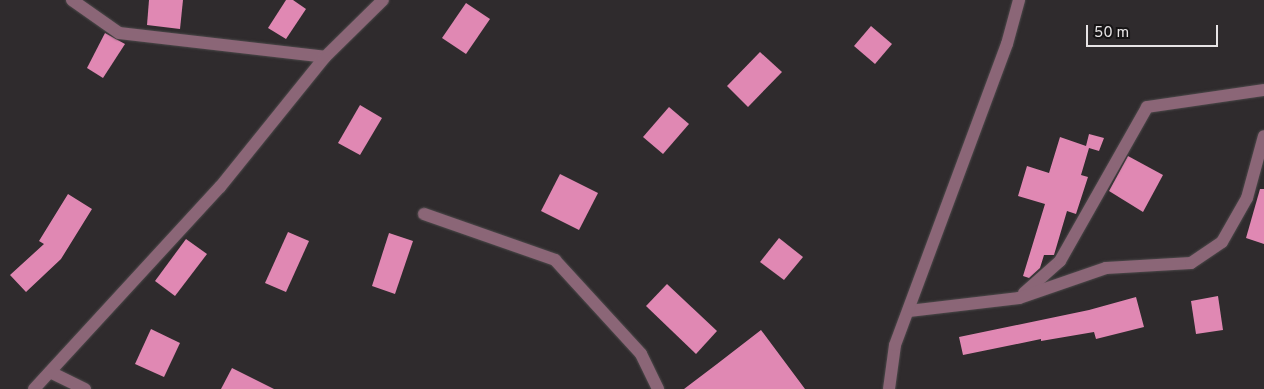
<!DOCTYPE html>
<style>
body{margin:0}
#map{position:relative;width:1264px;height:389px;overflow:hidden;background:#2f2b2d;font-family:Overpass,sans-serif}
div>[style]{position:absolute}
.building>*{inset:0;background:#e088b3}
.roads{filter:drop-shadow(0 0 1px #4c494a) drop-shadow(0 0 1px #4c494a)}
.minor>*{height:12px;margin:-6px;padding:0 6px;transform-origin:6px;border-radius:6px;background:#8b6677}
span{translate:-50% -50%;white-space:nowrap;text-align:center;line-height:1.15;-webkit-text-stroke:5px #161415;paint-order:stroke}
.scale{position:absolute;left:1086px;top:25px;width:132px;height:22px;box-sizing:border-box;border:2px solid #e7e4e5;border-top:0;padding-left:6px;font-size:15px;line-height:18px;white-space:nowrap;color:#e7e4e5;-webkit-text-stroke:4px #161415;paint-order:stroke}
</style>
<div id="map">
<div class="building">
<i style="clip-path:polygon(149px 0,183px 0,180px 29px,147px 25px)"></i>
<i style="clip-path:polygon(286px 0,293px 0,306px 9px,286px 39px,268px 28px)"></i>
<i style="clip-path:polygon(466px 3px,490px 19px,466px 54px,442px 38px)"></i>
<i style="clip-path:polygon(871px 26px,892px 44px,875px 64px,854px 46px)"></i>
<i style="clip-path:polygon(105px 33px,125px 44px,103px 78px,87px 68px)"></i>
<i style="clip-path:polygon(760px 52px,782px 72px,748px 107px,727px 86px)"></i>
<i style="clip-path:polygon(360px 105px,382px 118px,360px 155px,338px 143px)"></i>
<i style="clip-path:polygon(669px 107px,689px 124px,663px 154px,643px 137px)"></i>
<i style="clip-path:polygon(1089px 134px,1104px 138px,1099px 151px,1089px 148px,1081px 175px,1088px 177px,1076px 214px,1067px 211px,1054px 255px,1044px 255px,1040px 268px,1029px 278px,1023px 276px,1045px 204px,1018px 196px,1027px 166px,1049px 173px,1060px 137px,1086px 146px)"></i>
<i style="clip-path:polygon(1128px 156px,1163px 175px,1143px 212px,1109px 191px)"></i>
<i style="clip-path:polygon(560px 174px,598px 193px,579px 230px,541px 211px)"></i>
<i style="clip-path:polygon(1260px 189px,1264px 189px,1264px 244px,1246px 238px)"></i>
<i style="clip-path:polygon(68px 194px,92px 209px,61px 259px,26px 292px,10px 275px,44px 244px,39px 241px)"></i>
<i style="clip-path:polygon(288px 232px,309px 241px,286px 292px,265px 283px)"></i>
<i style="clip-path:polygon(389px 233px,413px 241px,395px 294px,372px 286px)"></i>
<i style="clip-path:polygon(779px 238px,803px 257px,784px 280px,760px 262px)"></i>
<i style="clip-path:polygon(186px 239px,207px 254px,175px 296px,155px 281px)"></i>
<i style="clip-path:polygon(667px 284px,717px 331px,696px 354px,646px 306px)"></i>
<i style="clip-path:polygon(1218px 296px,1223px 330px,1196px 334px,1191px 301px)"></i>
<i style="clip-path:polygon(1136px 297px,1144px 327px,1096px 339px,1094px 332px,1041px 341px,1041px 339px,963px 355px,959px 337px,1089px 310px)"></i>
<i style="clip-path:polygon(151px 329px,180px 343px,164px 377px,135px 364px)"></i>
<i style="clip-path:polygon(761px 330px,805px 389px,684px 389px,717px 364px)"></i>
<i style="clip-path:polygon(232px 368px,274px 389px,221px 389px)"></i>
</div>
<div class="roads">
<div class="minor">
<i style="left:72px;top:0;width:57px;rotate:35.1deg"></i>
<i style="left:119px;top:33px;width:207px;rotate:6.6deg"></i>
<i style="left:424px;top:214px;width:139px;rotate:19.3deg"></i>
<i style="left:555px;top:260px;width:127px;rotate:47.5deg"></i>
<i style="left:641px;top:354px;width:39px;rotate:64deg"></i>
<i style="left:1024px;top:293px;width:48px;rotate:-41.6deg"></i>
<i style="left:1060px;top:261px;width:177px;rotate:-60.5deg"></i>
<i style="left:1147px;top:107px;width:118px;rotate:-8.3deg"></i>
<i style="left:909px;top:311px;width:111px;rotate:-6.7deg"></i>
<i style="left:1019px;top:298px;width:92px;rotate:-19deg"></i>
<i style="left:1106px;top:268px;width:85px;rotate:-3.4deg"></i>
<i style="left:1191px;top:263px;width:37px;rotate:-34deg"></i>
<i style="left:1222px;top:242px;width:51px;rotate:-60.4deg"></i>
<i style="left:1247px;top:198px;width:64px;rotate:-74.7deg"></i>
<i style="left:50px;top:372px;width:39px;rotate:26deg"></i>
<i style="left:34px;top:389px;width:275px;rotate:-47.4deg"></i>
<i style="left:220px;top:187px;width:167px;rotate:-51.1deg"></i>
<i style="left:325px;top:57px;width:81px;rotate:-44.5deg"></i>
<i style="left:889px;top:389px;width:44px;rotate:-82.2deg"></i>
<i style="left:895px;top:345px;width:321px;rotate:-69.6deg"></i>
<i style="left:1007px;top:44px;width:46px;rotate:-74.7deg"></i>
</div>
</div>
<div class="scale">50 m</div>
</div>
